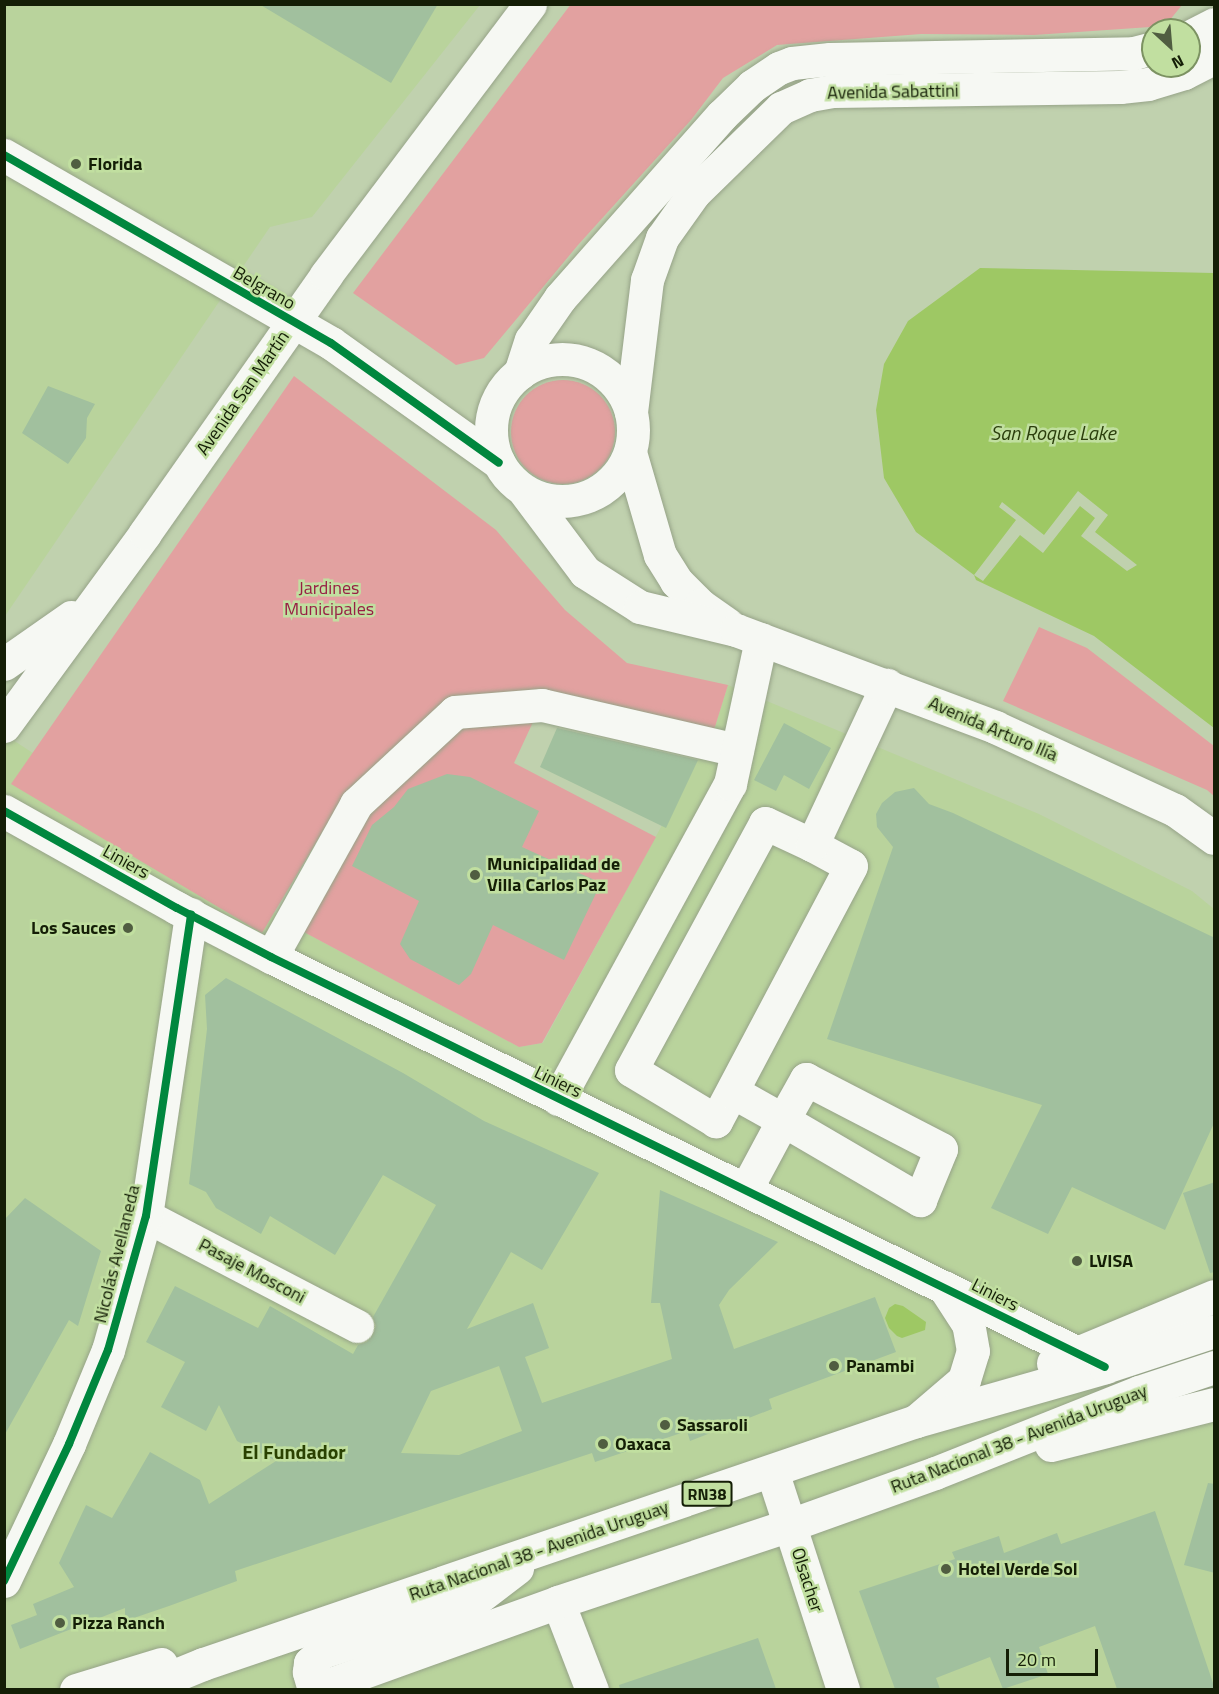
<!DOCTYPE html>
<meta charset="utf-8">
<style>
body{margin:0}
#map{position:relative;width:1219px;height:1694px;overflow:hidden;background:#c0d1ae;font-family:"Titillium Web",sans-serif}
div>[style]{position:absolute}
.built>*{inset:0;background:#b9d39c}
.green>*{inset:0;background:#e2a1a0}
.round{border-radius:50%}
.water>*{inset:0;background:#9ec864}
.pier>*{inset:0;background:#c0d1ae}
.building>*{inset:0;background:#a1c09e}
.roads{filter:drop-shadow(0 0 2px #96a388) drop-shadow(0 0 2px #96a388)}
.minor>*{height:33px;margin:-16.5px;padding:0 16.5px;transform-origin:16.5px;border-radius:16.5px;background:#f6f8f3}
.major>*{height:33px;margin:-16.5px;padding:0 16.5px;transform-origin:16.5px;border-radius:16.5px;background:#f6f8f3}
.major>.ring{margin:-16.5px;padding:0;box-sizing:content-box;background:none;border:33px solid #f6f8f3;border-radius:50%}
.cycleway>*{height:8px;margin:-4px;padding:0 4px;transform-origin:4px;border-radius:4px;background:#00873e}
.dots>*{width:16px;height:16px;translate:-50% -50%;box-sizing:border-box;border:3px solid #c1dfa0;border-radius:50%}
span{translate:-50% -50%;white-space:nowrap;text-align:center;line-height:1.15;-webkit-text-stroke:5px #c1dfa0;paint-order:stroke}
.shield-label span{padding:2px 4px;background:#c1dfa0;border:2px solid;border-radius:4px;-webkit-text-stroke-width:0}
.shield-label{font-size:16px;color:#141e06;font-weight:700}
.street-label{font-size:18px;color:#141e06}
.poi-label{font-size:18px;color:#141e06;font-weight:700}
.left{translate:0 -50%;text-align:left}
.right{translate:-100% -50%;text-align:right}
.park-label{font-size:18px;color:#971f44}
.water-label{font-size:20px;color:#2b3e0c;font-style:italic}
.neighbourhood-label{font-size:20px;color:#2a4101;font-weight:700}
.frame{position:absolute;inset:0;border:6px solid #141e06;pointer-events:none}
.north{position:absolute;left:1141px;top:18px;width:60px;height:60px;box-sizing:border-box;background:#c1dfa0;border:2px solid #7c9262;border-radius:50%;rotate:154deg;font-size:16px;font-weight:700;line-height:24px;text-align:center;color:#141e06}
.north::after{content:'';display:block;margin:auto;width:21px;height:27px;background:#505d41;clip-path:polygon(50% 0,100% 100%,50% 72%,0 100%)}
.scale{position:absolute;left:1006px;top:1649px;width:92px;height:27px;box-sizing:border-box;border:3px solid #141e06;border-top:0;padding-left:8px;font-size:18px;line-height:21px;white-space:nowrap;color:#141e06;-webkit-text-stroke:4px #c1dfa0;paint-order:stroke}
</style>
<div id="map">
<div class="built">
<i style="clip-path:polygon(5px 5px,480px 5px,312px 217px,270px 227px,5px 616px)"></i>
<i style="clip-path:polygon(728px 685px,1039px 814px,1192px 891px,1214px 909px,1214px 1689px,5px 1689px,4px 734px,302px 931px,519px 1047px,543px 1043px,714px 730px)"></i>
</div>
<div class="green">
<i style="clip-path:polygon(571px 4px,1182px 4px,1182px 5px,1165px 26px,1034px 35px,921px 34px,777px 45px,723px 78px,691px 120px,578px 245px,484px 358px,456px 365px,353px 293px)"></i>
<i style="clip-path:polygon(294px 376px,496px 530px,565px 610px,627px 663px,728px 685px,714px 730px,448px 700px,339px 804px,262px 933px,11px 784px)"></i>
<i class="round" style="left:511px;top:380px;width:104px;height:104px"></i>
<i style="clip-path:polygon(1039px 627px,1087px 648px,1214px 746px,1214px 796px,1207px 790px,1003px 701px)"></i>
<i style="clip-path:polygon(533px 722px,514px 763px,656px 837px,542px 1043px,519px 1047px,302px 931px,371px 807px,463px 727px)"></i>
</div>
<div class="water">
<i style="clip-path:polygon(980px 268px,1214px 273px,1214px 728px,1094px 636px,976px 580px,974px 575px,916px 532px,884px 478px,876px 410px,884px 364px,908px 321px)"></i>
<i style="clip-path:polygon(895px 1304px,903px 1306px,926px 1322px,925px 1330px,902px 1338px,897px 1336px,889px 1328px,885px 1318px,889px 1308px)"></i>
</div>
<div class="pier">
<i style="clip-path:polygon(1078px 491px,1108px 515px,1095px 532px,1137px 565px,1127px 571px,1081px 536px,1095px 518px,1080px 506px,1043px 553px,1020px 535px,983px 581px,974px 575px,1016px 520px,999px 507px,1002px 502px,1044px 535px)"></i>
</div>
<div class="building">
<i style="clip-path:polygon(259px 4px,438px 4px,391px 83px)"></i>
<i style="clip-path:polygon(48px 386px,95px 404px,87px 418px,86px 438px,68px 464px,22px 433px)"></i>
<i style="clip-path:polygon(784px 723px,831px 748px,809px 789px,784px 775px,776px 791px,754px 780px)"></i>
<i style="clip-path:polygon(557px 728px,698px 760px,666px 828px,540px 767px)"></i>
<i style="clip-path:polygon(447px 774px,470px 777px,539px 811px,522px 847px,601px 883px,564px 960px,493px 925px,471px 974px,459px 985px,410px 959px,400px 944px,419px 901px,352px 866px,372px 825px,394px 807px,408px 789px)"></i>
<i style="clip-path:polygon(914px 788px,929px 804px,953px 813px,1215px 938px,1215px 1121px,1165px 1230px,1072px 1187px,1048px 1234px,991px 1208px,1042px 1105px,827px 1039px,893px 847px,877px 827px,876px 814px,882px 803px,895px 792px)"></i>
<i style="clip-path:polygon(evenodd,226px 978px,403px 1073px,484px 1121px,599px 1173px,542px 1270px,511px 1252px,467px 1329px,533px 1303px,549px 1348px,525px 1357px,542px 1403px,672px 1359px,660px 1303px,651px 1303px,660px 1190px,778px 1242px,729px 1290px,719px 1305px,734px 1349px,875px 1297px,896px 1352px,769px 1399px,772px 1409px,690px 1441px,687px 1431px,595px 1462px,592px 1453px,235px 1571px,237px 1581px,169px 1606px,125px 1621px,125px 1608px,20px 1649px,11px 1625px,37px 1615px,33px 1604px,74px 1587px,59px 1563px,86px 1505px,112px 1518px,150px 1452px,200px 1480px,209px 1504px,276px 1461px,237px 1441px,219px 1405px,206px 1431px,161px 1407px,185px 1362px,146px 1342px,175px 1286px,258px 1328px,270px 1306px,353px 1354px,358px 1345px,367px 1342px,373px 1335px,376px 1326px,373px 1317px,436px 1205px,383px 1175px,335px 1255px,270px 1216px,261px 1234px,216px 1208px,206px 1192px,189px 1184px,207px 1029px,205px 995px,226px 978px,499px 1366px,522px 1431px,459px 1455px,401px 1453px,431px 1391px,499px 1366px)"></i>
<i style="clip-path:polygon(1215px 1182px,1215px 1272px,1210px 1273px,1183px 1193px)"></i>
<i style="clip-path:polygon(25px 1198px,101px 1251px,78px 1326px,69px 1320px,4px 1436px,4px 1220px)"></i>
<i style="clip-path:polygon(1208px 1483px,1215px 1484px,1215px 1573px,1184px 1565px)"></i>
<i style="clip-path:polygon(1155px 1511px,1215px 1689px,1117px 1689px,1095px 1626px,1039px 1647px,1048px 1674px,1003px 1689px,990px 1657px,936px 1678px,940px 1689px,895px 1689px,859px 1591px,955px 1559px,952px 1552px,999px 1536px,1004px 1553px,1057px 1533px,1061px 1544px)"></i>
<i style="clip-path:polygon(758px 1638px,776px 1689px,620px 1689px,619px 1685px)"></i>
</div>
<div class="roads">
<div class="minor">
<i style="left:4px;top:155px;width:377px;rotate:29.9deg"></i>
<i style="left:331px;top:343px;width:206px;rotate:35.5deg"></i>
<i style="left:4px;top:811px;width:198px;rotate:29.3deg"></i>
<i style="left:177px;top:908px;width:106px;rotate:27.5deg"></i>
<i style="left:271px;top:957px;width:921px;rotate:26.15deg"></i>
<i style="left:812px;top:845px;width:44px;rotate:28.3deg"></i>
<i style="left:851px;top:866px;width:289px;rotate:117.9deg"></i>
<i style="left:716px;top:1121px;width:99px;rotate:-149deg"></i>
<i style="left:631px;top:1070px;width:281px;rotate:-61.5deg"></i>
<i style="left:765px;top:823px;width:52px;rotate:25.1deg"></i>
<i style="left:812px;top:845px;width:177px;rotate:-64.9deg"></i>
<i style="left:271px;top:957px;width:175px;rotate:-60.9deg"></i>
<i style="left:356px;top:804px;width:135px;rotate:-42.9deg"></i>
<i style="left:455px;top:712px;width:87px;rotate:-4.6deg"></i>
<i style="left:542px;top:705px;width:200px;rotate:13deg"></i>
<i style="left:733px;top:1092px;width:57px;rotate:29.2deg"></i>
<i style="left:783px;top:1120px;width:159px;rotate:30.3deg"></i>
<i style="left:920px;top:1200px;width:55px;rotate:-67.6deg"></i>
<i style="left:941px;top:1149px;width:152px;rotate:-152.6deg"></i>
<i style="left:806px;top:1079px;width:47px;rotate:119.3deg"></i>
<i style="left:783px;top:1120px;width:78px;rotate:118.2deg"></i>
<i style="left:558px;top:1099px;width:359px;rotate:-61.4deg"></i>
<i style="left:730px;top:784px;width:148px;rotate:-77.9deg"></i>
<i style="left:146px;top:1216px;width:238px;rotate:27.5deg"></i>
<i style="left:916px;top:1421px;width:63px;rotate:-40.5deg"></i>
<i style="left:964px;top:1380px;width:30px;rotate:-73deg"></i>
<i style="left:973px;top:1351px;width:27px;rotate:-100deg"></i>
<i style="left:968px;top:1324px;width:44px;rotate:-123deg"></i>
<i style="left:772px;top:1471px;width:230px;rotate:72deg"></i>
<i style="left:4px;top:1581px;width:152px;rotate:-64.6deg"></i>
<i style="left:69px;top:1444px;width:102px;rotate:-67.5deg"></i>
<i style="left:108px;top:1350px;width:139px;rotate:-74.2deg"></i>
<i style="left:146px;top:1216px;width:305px;rotate:-81.5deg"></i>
<i style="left:558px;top:1602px;width:94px;rotate:68.9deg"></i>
</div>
<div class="major">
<i style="left:1189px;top:37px;width:28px;rotate:-27deg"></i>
<i class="ring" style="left:491px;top:359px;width:109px;height:109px"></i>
<i style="left:520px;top:373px;width:35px;rotate:-72deg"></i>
<i style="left:531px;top:340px;width:51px;rotate:-55.4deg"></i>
<i style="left:560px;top:298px;width:244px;rotate:-48.5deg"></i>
<i style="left:722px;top:115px;width:42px;rotate:-44deg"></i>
<i style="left:752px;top:86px;width:32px;rotate:-34deg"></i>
<i style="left:779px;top:68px;width:14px;rotate:-21deg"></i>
<i style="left:792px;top:63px;width:38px;rotate:-6deg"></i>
<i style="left:830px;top:59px;width:304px;rotate:-1.1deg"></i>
<i style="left:1134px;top:53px;width:20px;rotate:-15deg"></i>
<i style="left:631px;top:412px;width:133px;rotate:-83.1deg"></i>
<i style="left:647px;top:280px;width:45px;rotate:-70.3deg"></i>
<i style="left:662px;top:238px;width:55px;rotate:-54.6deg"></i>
<i style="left:694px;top:193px;width:122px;rotate:-44.3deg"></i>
<i style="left:781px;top:108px;width:32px;rotate:-24deg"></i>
<i style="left:810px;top:95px;width:23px;rotate:-10deg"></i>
<i style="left:833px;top:91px;width:287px;rotate:-0.8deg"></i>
<i style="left:1120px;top:87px;width:28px;rotate:-6deg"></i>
<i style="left:1148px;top:84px;width:38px;rotate:-17deg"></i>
<i style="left:1184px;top:73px;width:34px;rotate:-27deg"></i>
<i style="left:630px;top:452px;width:107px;rotate:73.8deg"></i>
<i style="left:660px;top:555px;width:31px;rotate:58deg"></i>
<i style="left:676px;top:581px;width:34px;rotate:45deg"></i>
<i style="left:700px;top:605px;width:33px;rotate:35deg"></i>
<i style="left:525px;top:492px;width:100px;rotate:53.1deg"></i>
<i style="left:585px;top:572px;width:65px;rotate:32.5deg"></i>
<i style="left:640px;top:607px;width:99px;rotate:13.5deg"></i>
<i style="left:736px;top:630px;width:277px;rotate:20.5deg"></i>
<i style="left:995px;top:727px;width:198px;rotate:24.8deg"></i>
<i style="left:1175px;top:810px;width:48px;rotate:35.7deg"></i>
<i style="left:4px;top:664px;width:82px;rotate:-35deg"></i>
<i style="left:4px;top:726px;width:239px;rotate:-53.8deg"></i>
<i style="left:145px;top:533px;width:315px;rotate:-54.9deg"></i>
<i style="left:326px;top:275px;width:339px;rotate:-53deg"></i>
<i style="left:1053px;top:1363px;width:174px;rotate:-22.6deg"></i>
<i style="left:1051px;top:1445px;width:168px;rotate:-14.1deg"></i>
<i style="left:76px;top:1690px;width:89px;rotate:-17deg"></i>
<i style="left:139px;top:1690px;width:69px;rotate:-22.1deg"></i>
<i style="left:203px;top:1664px;width:753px;rotate:-18.82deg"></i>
<i style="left:916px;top:1421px;width:197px;rotate:-15.9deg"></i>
<i style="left:1105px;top:1367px;width:115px;rotate:-18.3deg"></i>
<i style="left:314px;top:1690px;width:259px;rotate:-19.8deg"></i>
<i style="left:558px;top:1602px;width:244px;rotate:-18.4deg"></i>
<i style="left:790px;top:1525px;width:154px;rotate:-19.7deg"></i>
<i style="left:935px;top:1473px;width:219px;rotate:-21.7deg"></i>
<i style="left:1139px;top:1392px;width:79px;rotate:-18.4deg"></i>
<i style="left:314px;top:1690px;width:19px;rotate:-106deg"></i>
<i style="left:309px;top:1672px;width:9px;rotate:-84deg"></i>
<i style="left:310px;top:1663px;width:16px;rotate:-43deg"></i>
<i style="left:322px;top:1652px;width:157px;rotate:-18.2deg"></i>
<i style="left:471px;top:1603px;width:58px;rotate:-37.3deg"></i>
</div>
</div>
<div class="cycleway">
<i style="left:4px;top:155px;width:377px;rotate:29.9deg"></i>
<i style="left:331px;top:343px;width:206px;rotate:35.5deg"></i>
<i style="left:4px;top:811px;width:198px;rotate:29.3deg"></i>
<i style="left:177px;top:908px;width:106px;rotate:27.5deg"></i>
<i style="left:271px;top:957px;width:929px;rotate:26.18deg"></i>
<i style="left:4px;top:1581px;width:152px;rotate:-64.6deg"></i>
<i style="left:69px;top:1444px;width:102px;rotate:-67.5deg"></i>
<i style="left:108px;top:1350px;width:139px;rotate:-74.2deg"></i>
<i style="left:146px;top:1216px;width:305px;rotate:-81.5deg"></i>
</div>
<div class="dots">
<i style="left:76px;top:164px;background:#505d41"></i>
<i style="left:475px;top:875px;background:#505d41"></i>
<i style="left:128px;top:928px;background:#505d41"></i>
<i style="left:1077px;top:1261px;background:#505d41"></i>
<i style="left:834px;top:1366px;background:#505d41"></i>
<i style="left:665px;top:1425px;background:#505d41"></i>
<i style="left:603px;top:1444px;background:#505d41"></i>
<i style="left:946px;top:1569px;background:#505d41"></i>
<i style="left:60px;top:1623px;background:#505d41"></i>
</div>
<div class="shield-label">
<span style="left:707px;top:1494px">RN38</span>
</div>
<div class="street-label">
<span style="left:893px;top:92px;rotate:-1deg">Avenida Sabattini</span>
<span style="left:264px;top:288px;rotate:30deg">Belgrano</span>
<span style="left:243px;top:393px;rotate:-55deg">Avenida San Martín</span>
<span style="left:993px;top:729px;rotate:23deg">Avenida Arturo Ilía</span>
<span style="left:126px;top:862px;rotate:29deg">Liniers</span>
<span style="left:558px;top:1082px;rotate:26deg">Liniers</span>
<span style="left:117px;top:1254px;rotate:-76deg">Nicolás Avellaneda</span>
<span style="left:252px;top:1271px;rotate:28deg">Pasaje Mosconi</span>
<span style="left:995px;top:1295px;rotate:27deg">Liniers</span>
<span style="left:1019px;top:1439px;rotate:-21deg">Ruta Nacional 38 - Avenida Uruguay</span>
<span style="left:539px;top:1551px;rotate:-19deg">Ruta Nacional 38 - Avenida Uruguay</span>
<span style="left:807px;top:1580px;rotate:72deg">Olsacher</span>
</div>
<div class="poi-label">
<span class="left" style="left:88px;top:164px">Florida</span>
<span class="left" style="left:487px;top:875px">Municipalidad de<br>Villa Carlos Paz</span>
<span class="right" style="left:116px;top:928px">Los Sauces</span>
<span class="left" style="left:1089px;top:1261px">LVISA</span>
<span class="left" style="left:846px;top:1366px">Panambi</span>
<span class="left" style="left:677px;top:1425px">Sassaroli</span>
<span class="left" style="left:615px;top:1444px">Oaxaca</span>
<span class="left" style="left:958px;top:1569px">Hotel Verde Sol</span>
<span class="left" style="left:72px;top:1623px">Pizza Ranch</span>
</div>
<div class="park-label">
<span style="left:329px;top:599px">Jardines<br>Municipales</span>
</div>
<div class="water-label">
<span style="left:1053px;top:432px">San Roque Lake</span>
</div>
<div class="neighbourhood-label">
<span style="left:294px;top:1451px">El Fundador</span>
</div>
<div class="frame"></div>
<div class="north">N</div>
<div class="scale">20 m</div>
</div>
